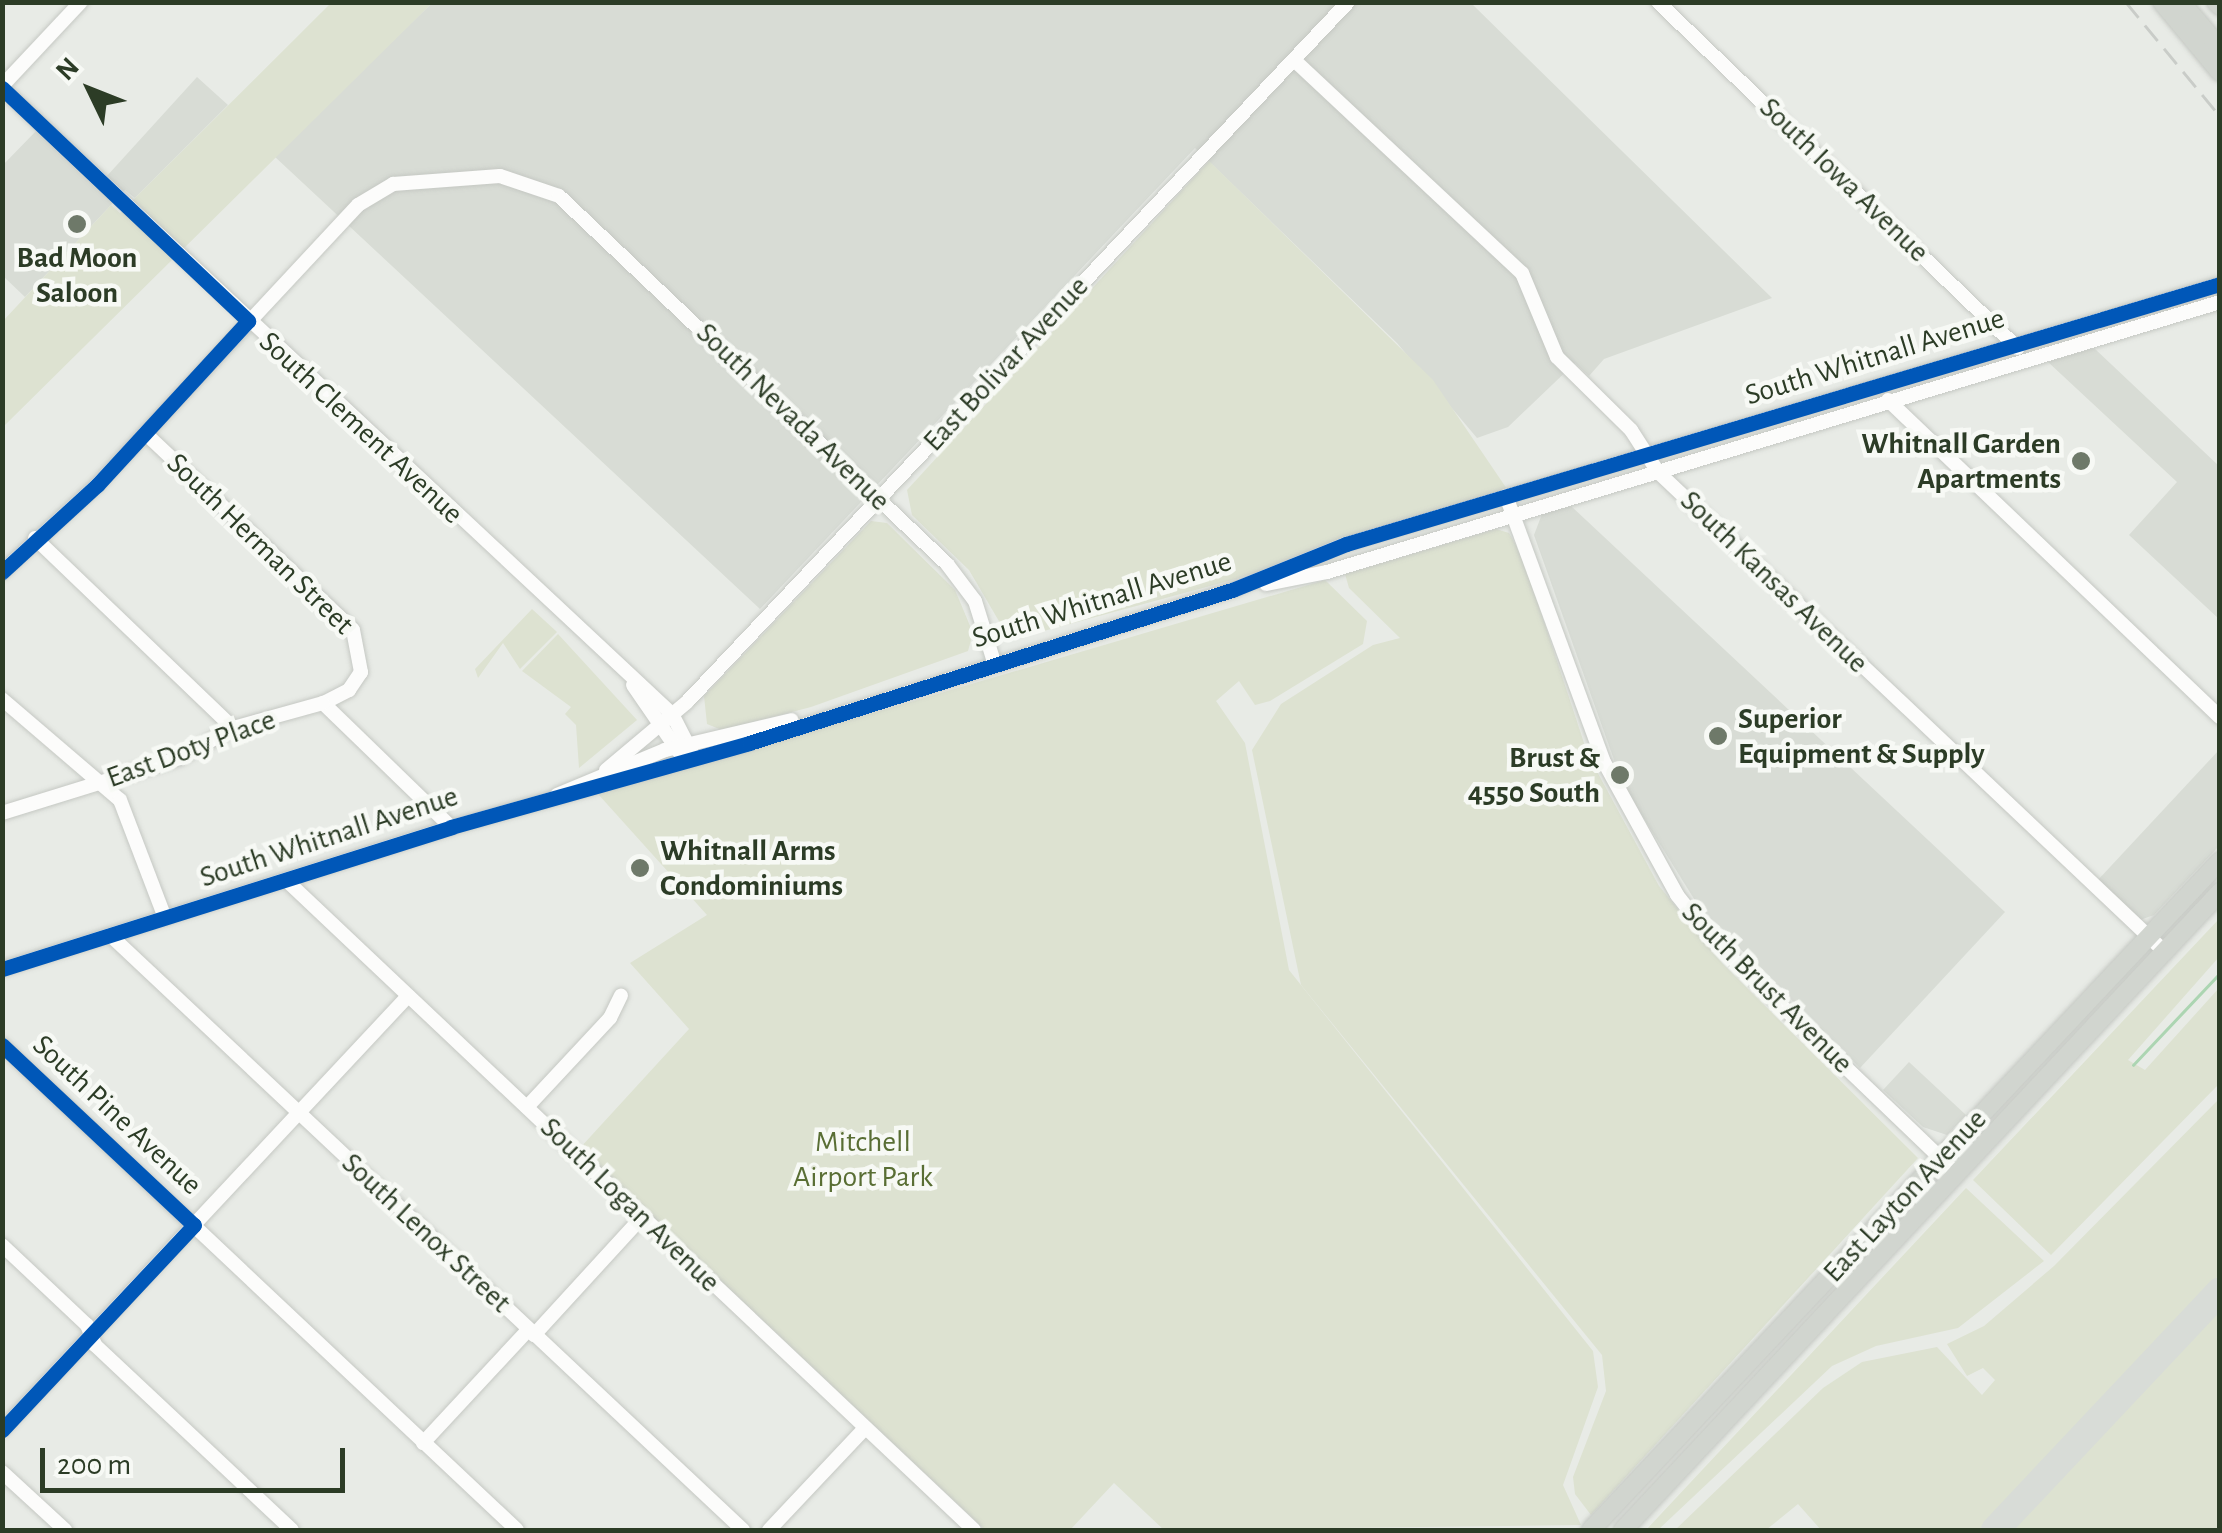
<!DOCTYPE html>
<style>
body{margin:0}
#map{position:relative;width:2222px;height:1533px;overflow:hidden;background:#e8ebe6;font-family:"Alegreya Sans",sans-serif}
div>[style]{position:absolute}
.built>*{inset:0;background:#d8dcd5}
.green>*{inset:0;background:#dde2d1}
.stream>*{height:2.5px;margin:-1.25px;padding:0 1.25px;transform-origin:1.25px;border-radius:1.25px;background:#acd5b2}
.taxiway>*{height:28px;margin:-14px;padding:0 14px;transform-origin:14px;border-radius:14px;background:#d8dcd7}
.roads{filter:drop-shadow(0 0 2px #c5c8c3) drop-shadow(0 0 2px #c5c8c3)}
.minor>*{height:14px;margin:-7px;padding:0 7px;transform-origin:7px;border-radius:7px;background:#fcfcfb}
.major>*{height:18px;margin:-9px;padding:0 9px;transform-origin:9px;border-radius:9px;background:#d1d5cf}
.rail>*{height:2.5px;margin-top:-1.25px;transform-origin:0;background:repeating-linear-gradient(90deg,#c9ccc8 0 20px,transparent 0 30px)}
.cycleway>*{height:15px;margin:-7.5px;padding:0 7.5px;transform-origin:7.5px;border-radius:7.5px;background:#0057b8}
.dots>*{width:28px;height:28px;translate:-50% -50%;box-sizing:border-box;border:5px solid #f7f9f5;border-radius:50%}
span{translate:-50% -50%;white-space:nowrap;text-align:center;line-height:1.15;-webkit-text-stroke:9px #f7f9f5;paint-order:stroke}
.street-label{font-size:30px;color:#2c3c26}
.poi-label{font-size:30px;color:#2c3c26;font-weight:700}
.right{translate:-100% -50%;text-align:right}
.left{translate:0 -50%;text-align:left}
.park-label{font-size:30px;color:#596e34}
.frame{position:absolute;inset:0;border:5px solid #2c3c26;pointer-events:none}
.north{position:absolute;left:40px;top:40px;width:100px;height:100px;-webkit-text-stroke:8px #f7f9f5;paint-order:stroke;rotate:313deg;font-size:28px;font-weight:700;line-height:40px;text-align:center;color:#2c3c26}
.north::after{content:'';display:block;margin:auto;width:35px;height:45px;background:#2c3c26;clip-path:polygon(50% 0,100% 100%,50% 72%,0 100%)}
.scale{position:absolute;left:40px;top:1448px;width:305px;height:45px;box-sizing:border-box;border:5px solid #2c3c26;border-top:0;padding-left:12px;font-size:30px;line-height:35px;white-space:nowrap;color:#2c3c26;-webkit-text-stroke:8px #f7f9f5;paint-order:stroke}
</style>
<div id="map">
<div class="built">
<i style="clip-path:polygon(432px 3px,1471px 3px,1772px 298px,1604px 359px,1589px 376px,1575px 363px,1508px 427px,1477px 438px,1397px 343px,1195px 148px,760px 609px,274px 156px)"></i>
<i style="clip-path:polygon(197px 77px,228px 105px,135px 198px,125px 190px,25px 297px,3px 276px,2px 166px,36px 131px,96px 188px)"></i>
<i style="clip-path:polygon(2094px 348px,2219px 466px,2219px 619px,2129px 535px,2177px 482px,2048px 362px)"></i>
<i style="clip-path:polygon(1571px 506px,2005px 912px,1860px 1068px,1701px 910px,1623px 785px,1534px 535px,1542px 514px)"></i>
<i style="clip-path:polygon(2219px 750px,2219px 846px,2154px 915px,2140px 920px,2097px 881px)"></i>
<i style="clip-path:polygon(1909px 1062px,1966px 1115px,1947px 1135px,1923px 1127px,1883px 1090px)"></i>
</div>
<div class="green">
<i style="clip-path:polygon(331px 3px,432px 3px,3px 427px,3px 321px,111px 205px,120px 213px)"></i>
<i style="clip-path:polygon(1209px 161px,1433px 380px,1507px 489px,1236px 579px,1010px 640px,969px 570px,912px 515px,907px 490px)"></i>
<i style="clip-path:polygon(871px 521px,887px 523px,955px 590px,973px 633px,968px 651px,811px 707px,722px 730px,707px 724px,704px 696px)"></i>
<i style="clip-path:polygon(1496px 529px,1509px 533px,1523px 558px,1588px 755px,1659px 886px,1723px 964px,1918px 1158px,1591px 1515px,1575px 1494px,1573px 1477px,1606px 1391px,1602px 1355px,1301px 985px,1252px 750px,1281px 704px,1373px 645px,1400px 638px,1349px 588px,1345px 574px)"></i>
<i style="clip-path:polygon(1325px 580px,1367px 621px,1363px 644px,1270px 701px,1255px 705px,1239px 681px,1216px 701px,1245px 743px,1289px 970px,1593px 1351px,1598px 1387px,1563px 1485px,1581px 1525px,1164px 1530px,1114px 1483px,1070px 1530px,985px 1530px,580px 1148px,689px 1029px,630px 963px,707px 915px,598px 794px)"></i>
<i style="clip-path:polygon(532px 609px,557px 632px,520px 669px,503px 643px,478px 678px,475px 669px)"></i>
<i style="clip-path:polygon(558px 634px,637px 720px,579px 768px,576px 725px,565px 714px,571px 707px,522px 671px)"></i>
<i style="clip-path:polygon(2219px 919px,2219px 957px,2128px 1060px,2145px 1070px,2219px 988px,2219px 1084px,2051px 1255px,1973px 1180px)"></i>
<i style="clip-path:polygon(2219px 1099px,2219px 1275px,1979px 1530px,1821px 1530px,1798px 1504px,1766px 1530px,1675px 1530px,1823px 1388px,1862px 1362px,1937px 1347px,1982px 1395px,1995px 1380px,1983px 1368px,1967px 1376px,1947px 1344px,1984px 1326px,2054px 1266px)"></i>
<i style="clip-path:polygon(1966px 1188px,2044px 1261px,1958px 1328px,1876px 1346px,1832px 1366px,1658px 1530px,1646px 1530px)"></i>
<i style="clip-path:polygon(2219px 1308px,2218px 1530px,2011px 1530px,2032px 1508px)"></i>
</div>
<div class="stream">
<i style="left:2133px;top:1065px;width:127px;rotate:-46.6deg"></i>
</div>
<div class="taxiway">
<i style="left:1995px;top:1530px;width:328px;rotate:-46.7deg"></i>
</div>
<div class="roads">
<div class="minor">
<i style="left:1658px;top:2px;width:499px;rotate:43.9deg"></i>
<i style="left:1294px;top:60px;width:312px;rotate:43.1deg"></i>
<i style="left:1522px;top:273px;width:91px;rotate:67.4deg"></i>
<i style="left:1557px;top:357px;width:104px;rotate:44.6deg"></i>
<i style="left:1631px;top:430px;width:50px;rotate:57.3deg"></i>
<i style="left:1658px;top:472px;width:697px;rotate:43.43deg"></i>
<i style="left:2px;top:86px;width:115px;rotate:-46.8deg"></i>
<i style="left:2px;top:88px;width:917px;rotate:43.06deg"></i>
<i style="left:672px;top:714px;width:48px;rotate:62.9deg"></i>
<i style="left:1888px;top:400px;width:459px;rotate:43.7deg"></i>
<i style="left:145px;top:433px;width:286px;rotate:43.4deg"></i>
<i style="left:353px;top:630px;width:43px;rotate:79.2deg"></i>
<i style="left:361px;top:672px;width:22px;rotate:124deg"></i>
<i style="left:349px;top:690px;width:29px;rotate:153deg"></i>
<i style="left:323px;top:703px;width:178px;rotate:44.1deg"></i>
<i style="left:1506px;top:496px;width:283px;rotate:69.8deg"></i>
<i style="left:1604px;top:762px;width:152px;rotate:61.2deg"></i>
<i style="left:1677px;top:895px;width:56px;rotate:51.5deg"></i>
<i style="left:1712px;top:939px;width:339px;rotate:43.8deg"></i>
<i style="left:35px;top:538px;width:274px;rotate:43.8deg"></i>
<i style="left:2px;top:572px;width:129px;rotate:-42.5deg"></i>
<i style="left:97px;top:485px;width:383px;rotate:-47deg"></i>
<i style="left:358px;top:205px;width:41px;rotate:-31deg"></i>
<i style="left:393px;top:184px;width:107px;rotate:-4.3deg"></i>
<i style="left:500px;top:176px;width:62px;rotate:18.7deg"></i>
<i style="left:559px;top:196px;width:535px;rotate:43.48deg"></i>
<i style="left:947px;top:564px;width:46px;rotate:52.9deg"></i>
<i style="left:975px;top:601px;width:64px;rotate:72.7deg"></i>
<i style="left:1266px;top:584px;width:62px;rotate:-11.1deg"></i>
<i style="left:1327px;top:572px;width:933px;rotate:-16.82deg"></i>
<i style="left:633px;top:685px;width:81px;rotate:55.5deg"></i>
<i style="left:2px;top:699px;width:155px;rotate:40.6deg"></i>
<i style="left:120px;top:800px;width:126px;rotate:69.1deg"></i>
<i style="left:606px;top:770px;width:106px;rotate:-40deg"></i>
<i style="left:687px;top:702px;width:963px;rotate:-46.64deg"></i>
<i style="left:557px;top:795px;width:117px;rotate:-22.6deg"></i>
<i style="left:665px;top:750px;width:130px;rotate:-13.3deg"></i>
<i style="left:2px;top:813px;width:186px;rotate:-17.2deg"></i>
<i style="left:180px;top:758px;width:61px;rotate:-29.5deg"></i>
<i style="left:233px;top:728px;width:93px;rotate:-15.5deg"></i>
<i style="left:286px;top:880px;width:946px;rotate:43.37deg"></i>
<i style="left:110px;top:935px;width:869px;rotate:43.23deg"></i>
<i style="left:2px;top:969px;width:471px;rotate:-17.5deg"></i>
<i style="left:451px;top:827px;width:310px;rotate:-15.7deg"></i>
<i style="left:749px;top:743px;width:507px;rotate:-17.58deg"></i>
<i style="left:1232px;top:590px;width:123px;rotate:-22deg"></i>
<i style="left:1346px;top:544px;width:912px;rotate:-16.57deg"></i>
<i style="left:2px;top:1045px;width:707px;rotate:43.28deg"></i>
<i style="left:527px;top:1107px;width:122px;rotate:-47deg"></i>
<i style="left:610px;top:1018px;width:25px;rotate:-64deg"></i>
<i style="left:2px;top:1245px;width:117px;rotate:43.3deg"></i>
<i style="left:87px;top:1325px;width:22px;rotate:68deg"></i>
<i style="left:95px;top:1345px;width:270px;rotate:43.2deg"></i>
<i style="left:534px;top:1335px;width:160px;rotate:-47.5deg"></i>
<i style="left:2px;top:1430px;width:594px;rotate:-46.91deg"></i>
<i style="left:423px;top:1443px;width:154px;rotate:-47.1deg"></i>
<i style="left:2px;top:1472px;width:86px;rotate:42.6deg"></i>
<i style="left:769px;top:1530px;width:140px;rotate:-46.7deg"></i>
</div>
<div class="major">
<i style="left:2162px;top:2px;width:91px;rotate:50.4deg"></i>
<i style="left:2181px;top:2px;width:60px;rotate:49.7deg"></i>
<i style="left:2216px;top:2px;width:6px;rotate:45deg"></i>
<i style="left:1591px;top:1530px;width:918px;rotate:-46.77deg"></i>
<i style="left:1623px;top:1530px;width:874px;rotate:-46.9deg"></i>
</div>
</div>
<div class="rail">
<i style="left:2126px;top:2px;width:148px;rotate:50.5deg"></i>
</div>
<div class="cycleway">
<i style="left:2px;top:88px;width:339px;rotate:43.4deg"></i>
<i style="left:248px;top:321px;width:223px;rotate:132.6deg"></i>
<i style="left:97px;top:485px;width:129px;rotate:137.5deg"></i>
<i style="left:2px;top:969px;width:471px;rotate:-17.5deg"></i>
<i style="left:451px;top:827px;width:310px;rotate:-15.7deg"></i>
<i style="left:749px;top:743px;width:507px;rotate:-17.58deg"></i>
<i style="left:1232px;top:590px;width:123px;rotate:-22deg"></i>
<i style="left:1346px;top:544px;width:912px;rotate:-16.57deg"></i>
<i style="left:2px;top:1045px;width:263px;rotate:43.2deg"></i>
<i style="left:194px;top:1225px;width:281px;rotate:133.1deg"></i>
</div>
<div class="dots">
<i style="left:77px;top:224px;background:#6e7969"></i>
<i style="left:2081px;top:461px;background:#6e7969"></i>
<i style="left:1718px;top:736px;background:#6e7969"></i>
<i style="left:1620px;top:775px;background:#6e7969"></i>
<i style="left:640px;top:868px;background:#6e7969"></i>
</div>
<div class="street-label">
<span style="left:1844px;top:180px;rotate:44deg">South Iowa Avenue</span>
<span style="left:1875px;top:357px;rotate:-17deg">South Whitnall Avenue</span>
<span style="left:1006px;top:364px;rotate:-47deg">East Bolivar Avenue</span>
<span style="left:793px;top:417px;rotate:44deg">South Nevada Avenue</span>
<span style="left:361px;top:428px;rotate:43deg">South Clement Avenue</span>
<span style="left:260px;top:544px;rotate:44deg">South Herman Street</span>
<span style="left:1774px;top:582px;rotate:44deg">South Kansas Avenue</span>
<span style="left:1102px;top:600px;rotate:-17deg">South Whitnall Avenue</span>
<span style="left:191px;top:749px;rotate:-20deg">East Doty Place</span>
<span style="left:329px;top:837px;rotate:-18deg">South Whitnall Avenue</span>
<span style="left:1767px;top:988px;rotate:45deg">South Brust Avenue</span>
<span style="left:117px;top:1115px;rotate:43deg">South Pine Avenue</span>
<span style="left:1905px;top:1196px;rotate:-47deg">East Layton Avenue</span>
<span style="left:630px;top:1205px;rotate:44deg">South Logan Avenue</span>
<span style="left:426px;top:1233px;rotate:43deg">South Lenox Street</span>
</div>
<div class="poi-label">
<span style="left:77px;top:275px">Bad Moon<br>Saloon</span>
<span class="right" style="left:2061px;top:461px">Whitnall Garden<br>Apartments</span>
<span class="left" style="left:1738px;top:736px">Superior<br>Equipment &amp; Supply</span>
<span class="right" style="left:1600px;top:775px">Brust &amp;<br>4550 South</span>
<span class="left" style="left:660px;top:868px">Whitnall Arms<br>Condominiums</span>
</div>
<div class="park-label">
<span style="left:863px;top:1159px">Mitchell<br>Airport Park</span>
</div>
<div class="frame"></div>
<div class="north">N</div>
<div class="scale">200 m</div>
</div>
